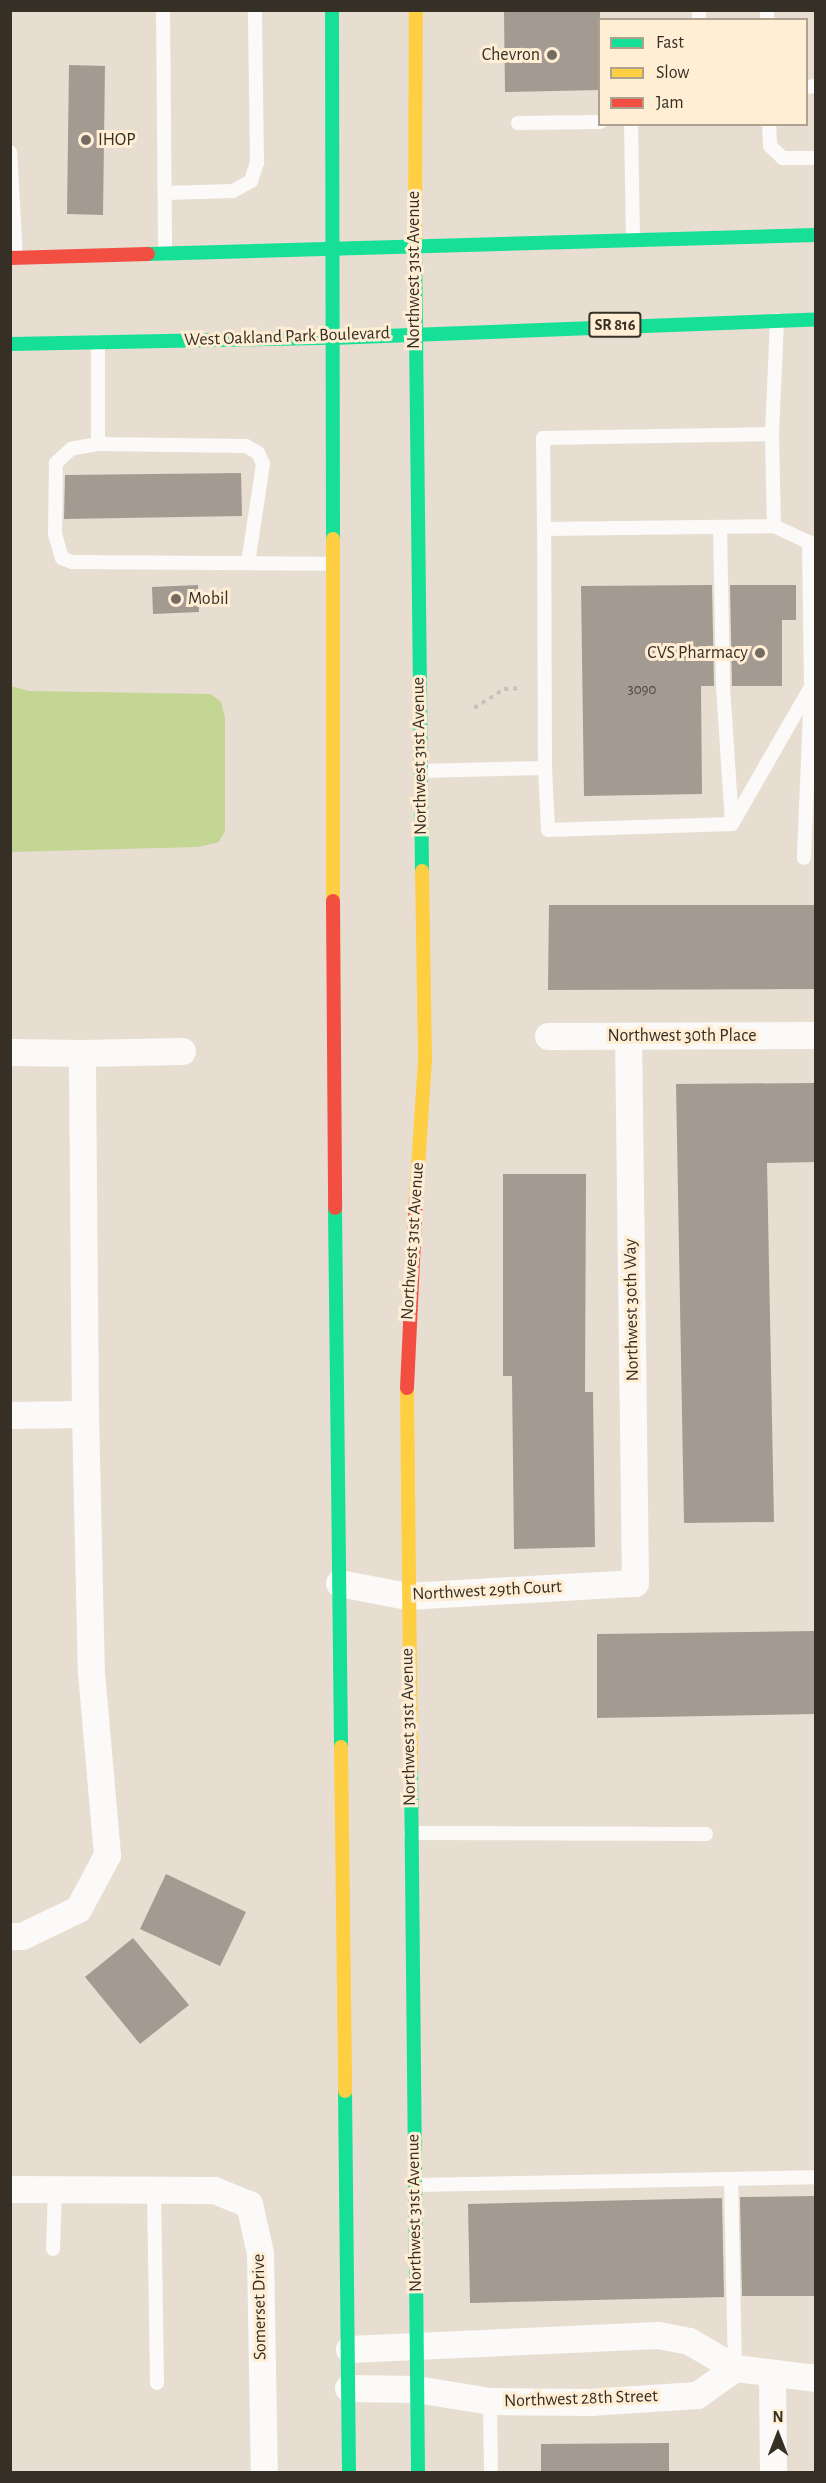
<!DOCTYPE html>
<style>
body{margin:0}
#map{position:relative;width:826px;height:2483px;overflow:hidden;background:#e7ded1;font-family:"Alegreya Sans",sans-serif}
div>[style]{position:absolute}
.water>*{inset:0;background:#c3d693}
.building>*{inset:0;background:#a39a91}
.path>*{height:4px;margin-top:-2px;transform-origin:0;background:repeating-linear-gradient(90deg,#c6c3bf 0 4.5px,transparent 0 9px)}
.lane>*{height:14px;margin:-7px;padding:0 7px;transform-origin:7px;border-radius:7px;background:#fbfaf8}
.street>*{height:27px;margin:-13.5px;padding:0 13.5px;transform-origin:13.5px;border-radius:13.5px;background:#fbfaf8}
.fast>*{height:14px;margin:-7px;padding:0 7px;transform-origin:7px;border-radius:7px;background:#16e098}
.slow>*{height:14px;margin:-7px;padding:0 7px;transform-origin:7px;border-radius:7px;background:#ffcf43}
.jam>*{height:14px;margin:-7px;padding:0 7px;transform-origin:7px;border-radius:7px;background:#f24e42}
.dots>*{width:16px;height:16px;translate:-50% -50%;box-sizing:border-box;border:3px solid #ffedd4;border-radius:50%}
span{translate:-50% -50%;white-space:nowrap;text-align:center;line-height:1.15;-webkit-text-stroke:6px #ffedd4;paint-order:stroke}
.number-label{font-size:15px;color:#504a40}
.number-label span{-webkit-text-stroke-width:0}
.shield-label span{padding:2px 4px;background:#ffedd4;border:2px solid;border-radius:4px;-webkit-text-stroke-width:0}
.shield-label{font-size:16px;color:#352f25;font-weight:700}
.poi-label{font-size:18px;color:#352f25}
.right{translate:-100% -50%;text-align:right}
.left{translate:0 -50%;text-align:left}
.street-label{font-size:18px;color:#352f25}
.frame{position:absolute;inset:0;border:12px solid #352f25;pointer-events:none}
.legend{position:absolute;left:598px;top:18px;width:210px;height:108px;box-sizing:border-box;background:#ffedd4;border:2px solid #aea18e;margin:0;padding:8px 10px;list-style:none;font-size:18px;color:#352f25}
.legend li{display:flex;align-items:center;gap:12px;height:30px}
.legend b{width:30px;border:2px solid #aea18e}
.north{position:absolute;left:748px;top:2405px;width:60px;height:60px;-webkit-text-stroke:4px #ffedd4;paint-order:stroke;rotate:0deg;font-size:16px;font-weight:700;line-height:24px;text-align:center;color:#352f25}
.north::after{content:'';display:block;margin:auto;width:21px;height:27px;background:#352f25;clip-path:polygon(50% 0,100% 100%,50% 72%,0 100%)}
</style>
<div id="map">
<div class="water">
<i style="clip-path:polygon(11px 686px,29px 691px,211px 694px,221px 702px,225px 718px,225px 831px,219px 842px,198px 847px,11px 852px)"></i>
</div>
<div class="building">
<i style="clip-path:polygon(504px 10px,600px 10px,600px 90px,505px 92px)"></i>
<i style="clip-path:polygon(69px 65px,105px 66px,103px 215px,67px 214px)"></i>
<i style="clip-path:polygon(241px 473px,242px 516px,64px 519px,65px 475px)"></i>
<i style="clip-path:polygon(198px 585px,199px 612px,153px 614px,152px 587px)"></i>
<i style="clip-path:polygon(712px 585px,714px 686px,701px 686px,702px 794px,584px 796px,581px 586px)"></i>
<i style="clip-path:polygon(730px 585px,796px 585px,796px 620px,782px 620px,782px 686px,732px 686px)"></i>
<i style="clip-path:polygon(549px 905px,816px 905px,816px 989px,548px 990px)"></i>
<i style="clip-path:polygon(816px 1083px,816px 1162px,767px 1163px,774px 1522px,684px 1523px,676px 1084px)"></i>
<i style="clip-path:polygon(503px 1174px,586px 1174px,585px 1392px,593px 1392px,595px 1547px,514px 1549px,512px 1376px,503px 1376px)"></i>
<i style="clip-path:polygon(816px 1631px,816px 1714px,597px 1718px,597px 1634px)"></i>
<i style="clip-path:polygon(166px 1874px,246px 1912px,220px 1966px,140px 1929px)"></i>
<i style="clip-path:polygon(133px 1938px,189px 2005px,140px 2044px,85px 1977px)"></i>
<i style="clip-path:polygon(816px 2196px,816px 2296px,742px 2296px,740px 2197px)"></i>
<i style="clip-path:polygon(722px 2198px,724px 2297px,470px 2303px,468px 2204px)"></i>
<i style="clip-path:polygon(669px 2443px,669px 2472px,541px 2472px,541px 2444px)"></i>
</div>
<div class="path">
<i style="left:474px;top:708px;width:36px;rotate:-32deg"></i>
<i style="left:504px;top:689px;width:18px;rotate:-3deg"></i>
</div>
<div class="lane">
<i style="left:163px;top:10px;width:244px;rotate:89.5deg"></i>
<i style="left:699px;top:10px;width:10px;rotate:90deg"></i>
<i style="left:767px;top:10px;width:10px;rotate:90deg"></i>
<i style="left:806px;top:87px;width:10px;rotate:-6deg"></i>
<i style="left:518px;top:123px;width:82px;rotate:-0.7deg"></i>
<i style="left:631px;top:124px;width:115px;rotate:89deg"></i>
<i style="left:769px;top:124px;width:22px;rotate:87deg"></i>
<i style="left:770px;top:146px;width:18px;rotate:43deg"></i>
<i style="left:783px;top:158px;width:33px"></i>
<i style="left:10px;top:152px;width:106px;rotate:86.8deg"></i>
<i style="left:165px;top:193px;width:68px;rotate:-1.7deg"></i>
<i style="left:233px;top:191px;width:21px;rotate:-29deg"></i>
<i style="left:251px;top:181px;width:20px;rotate:-72deg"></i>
<i style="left:257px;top:162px;width:152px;rotate:-90.8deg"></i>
<i style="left:98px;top:342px;width:102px;rotate:90deg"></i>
<i style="left:98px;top:444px;width:27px;rotate:170deg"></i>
<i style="left:71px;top:449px;width:21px;rotate:137deg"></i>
<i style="left:56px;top:463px;width:71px;rotate:90.8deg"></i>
<i style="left:55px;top:534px;width:25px;rotate:74deg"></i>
<i style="left:62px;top:558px;width:11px;rotate:22deg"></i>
<i style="left:72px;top:562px;width:261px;rotate:0.4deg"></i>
<i style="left:772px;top:434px;width:114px;rotate:-87.5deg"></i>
<i style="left:98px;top:444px;width:148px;rotate:0.8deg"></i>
<i style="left:246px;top:446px;width:14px;rotate:30deg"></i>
<i style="left:258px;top:453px;width:12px;rotate:66deg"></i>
<i style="left:263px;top:464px;width:100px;rotate:98.6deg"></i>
<i style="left:720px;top:527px;width:160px;rotate:88.9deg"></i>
<i style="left:723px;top:687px;width:137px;rotate:86.2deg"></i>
<i style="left:544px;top:529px;width:91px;rotate:-90.6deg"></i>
<i style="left:543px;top:438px;width:229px;rotate:-1deg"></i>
<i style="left:772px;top:434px;width:92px;rotate:88.8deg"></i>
<i style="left:545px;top:768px;width:239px;rotate:-90.2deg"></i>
<i style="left:544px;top:529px;width:230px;rotate:-0.7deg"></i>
<i style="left:774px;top:526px;width:38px;rotate:25deg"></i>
<i style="left:809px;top:542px;width:146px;rotate:89.2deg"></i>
<i style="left:811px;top:688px;width:170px;rotate:92.4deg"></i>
<i style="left:420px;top:771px;width:125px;rotate:-1.4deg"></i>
<i style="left:545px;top:768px;width:62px;rotate:87.2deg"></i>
<i style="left:548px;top:830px;width:184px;rotate:-1.9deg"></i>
<i style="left:732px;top:824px;width:155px;rotate:-60.1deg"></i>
<i style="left:411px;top:1833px;width:295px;rotate:0.2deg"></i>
<i style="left:731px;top:2179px;width:189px;rotate:88.8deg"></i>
<i style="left:415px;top:2185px;width:401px;rotate:-1.1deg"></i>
<i style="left:154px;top:2189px;width:194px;rotate:89.1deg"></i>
<i style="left:53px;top:2249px;width:60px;rotate:-88.1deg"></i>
<i style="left:490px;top:2401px;width:71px;rotate:89.2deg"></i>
</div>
<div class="street">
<i style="left:548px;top:1036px;width:268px;rotate:-0.2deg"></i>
<i style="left:10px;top:1052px;width:72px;rotate:0.8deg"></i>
<i style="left:85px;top:1414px;width:361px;rotate:-90.5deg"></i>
<i style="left:82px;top:1053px;width:100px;rotate:-1.1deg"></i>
<i style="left:10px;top:1415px;width:75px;rotate:-0.8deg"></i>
<i style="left:85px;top:1414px;width:258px;rotate:88.7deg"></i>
<i style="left:91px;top:1672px;width:184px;rotate:85deg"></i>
<i style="left:107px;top:1855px;width:61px;rotate:118.2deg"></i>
<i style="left:78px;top:1909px;width:62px;rotate:154.3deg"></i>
<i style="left:22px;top:1936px;width:12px;rotate:180deg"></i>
<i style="left:339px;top:1583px;width:69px;rotate:10.8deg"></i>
<i style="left:407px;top:1596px;width:228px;rotate:-3.3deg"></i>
<i style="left:635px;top:1583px;width:547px;rotate:-90.73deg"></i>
<i style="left:10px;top:2189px;width:204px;rotate:0.3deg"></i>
<i style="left:214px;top:2190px;width:38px;rotate:22deg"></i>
<i style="left:249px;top:2204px;width:50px;rotate:77.3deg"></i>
<i style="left:260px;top:2253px;width:219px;rotate:89deg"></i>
<i style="left:349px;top:2349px;width:309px;rotate:-2.6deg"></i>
<i style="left:658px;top:2335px;width:32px;rotate:11deg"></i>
<i style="left:689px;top:2341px;width:53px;rotate:30.4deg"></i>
<i style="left:735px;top:2368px;width:82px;rotate:7deg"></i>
<i style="left:772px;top:2375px;width:97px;rotate:89.4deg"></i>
<i style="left:348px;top:2388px;width:68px;rotate:0.8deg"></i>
<i style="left:416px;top:2389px;width:75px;rotate:9.2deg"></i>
<i style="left:490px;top:2401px;width:100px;rotate:0.6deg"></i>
<i style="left:590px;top:2402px;width:107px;rotate:-3.7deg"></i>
<i style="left:697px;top:2395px;width:47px;rotate:-35.4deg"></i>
</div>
<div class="fast">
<i style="left:332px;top:10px;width:529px;rotate:89.89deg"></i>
<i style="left:415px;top:244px;width:627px;rotate:89.36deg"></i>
<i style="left:148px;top:254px;width:668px;rotate:-1.63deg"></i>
<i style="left:10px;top:344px;width:322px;rotate:-1.1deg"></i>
<i style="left:332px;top:338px;width:484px;rotate:-2.2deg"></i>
<i style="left:335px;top:1208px;width:539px;rotate:89.36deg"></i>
<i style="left:411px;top:1768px;width:704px;rotate:89.43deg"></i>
<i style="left:345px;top:2091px;width:381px;rotate:89.4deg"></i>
</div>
<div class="slow">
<i style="left:415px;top:244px;width:234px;rotate:-89.8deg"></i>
<i style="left:333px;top:539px;width:362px;rotate:90deg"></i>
<i style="left:416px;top:1199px;width:139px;rotate:-86.3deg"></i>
<i style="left:425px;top:1060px;width:189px;rotate:-90.9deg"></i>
<i style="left:407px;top:1388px;width:380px;rotate:89.4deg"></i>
<i style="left:341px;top:1747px;width:344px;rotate:89.3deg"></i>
</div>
<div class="jam">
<i style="left:10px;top:258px;width:138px;rotate:-1.7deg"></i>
<i style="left:333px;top:901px;width:307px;rotate:89.6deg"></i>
<i style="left:407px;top:1388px;width:189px;rotate:-87.3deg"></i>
</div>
<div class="dots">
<i style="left:552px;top:55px;background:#736c61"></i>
<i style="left:86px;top:140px;background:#736c61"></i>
<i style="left:176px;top:599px;background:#736c61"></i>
<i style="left:760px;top:653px;background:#736c61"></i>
</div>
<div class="number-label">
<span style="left:642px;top:690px">3090</span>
</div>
<div class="shield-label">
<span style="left:615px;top:325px">SR 816</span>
</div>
<div class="poi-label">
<span class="right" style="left:540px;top:55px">Chevron</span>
<span class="left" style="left:98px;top:140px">IHOP</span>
<span class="left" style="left:188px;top:599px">Mobil</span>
<span class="right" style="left:748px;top:653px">CVS Pharmacy</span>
</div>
<div class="street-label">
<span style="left:414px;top:270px;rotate:-90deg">Northwest 31st Avenue</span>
<span style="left:287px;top:337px;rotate:-2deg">West Oakland Park Boulevard</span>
<span style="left:420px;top:756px;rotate:-91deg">Northwest 31st Avenue</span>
<span style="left:682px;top:1036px">Northwest 30th Place</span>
<span style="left:413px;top:1241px;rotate:-86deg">Northwest 31st Avenue</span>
<span style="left:632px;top:1310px;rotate:-91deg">Northwest 30th Way</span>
<span style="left:487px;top:1591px;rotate:-3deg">Northwest 29th Court</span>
<span style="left:409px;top:1727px;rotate:-91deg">Northwest 31st Avenue</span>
<span style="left:415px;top:2213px;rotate:-91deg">Northwest 31st Avenue</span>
<span style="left:260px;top:2307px;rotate:-91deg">Somerset Drive</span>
<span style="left:581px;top:2399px;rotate:-2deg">Northwest 28th Street</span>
</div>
<div class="frame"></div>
<ul class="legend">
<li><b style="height:8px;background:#16e098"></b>Fast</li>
<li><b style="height:8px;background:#ffcf43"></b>Slow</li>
<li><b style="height:8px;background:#f24e42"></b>Jam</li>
</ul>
<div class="north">N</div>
</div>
